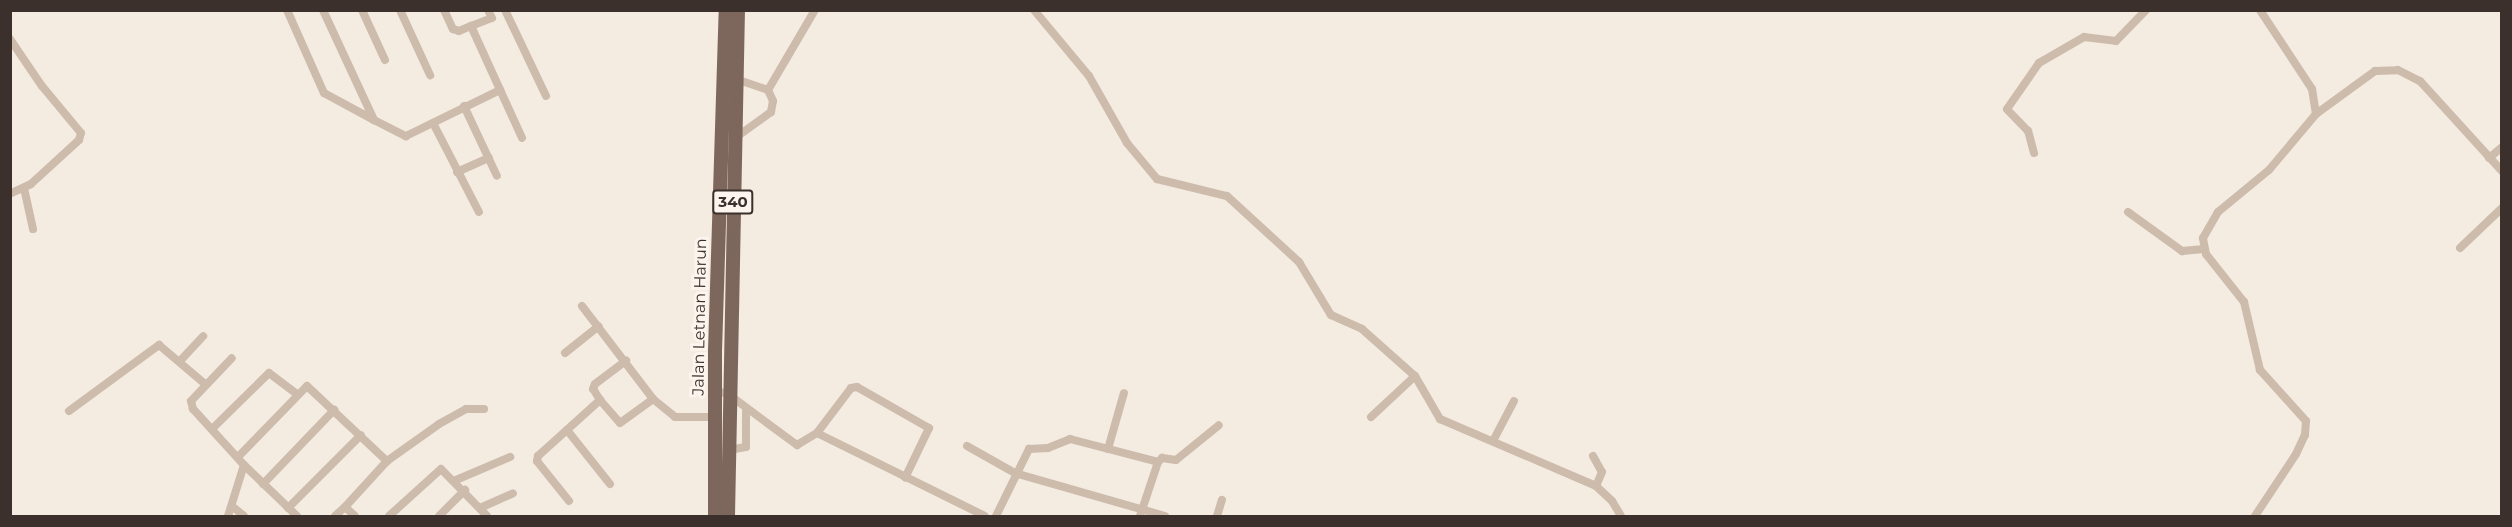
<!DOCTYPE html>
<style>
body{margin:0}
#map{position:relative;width:2512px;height:527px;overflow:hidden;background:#f4ebe1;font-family:Montserrat,sans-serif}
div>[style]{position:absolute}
.street>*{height:8px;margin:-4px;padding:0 4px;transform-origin:4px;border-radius:4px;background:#cdbbac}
.primary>*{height:14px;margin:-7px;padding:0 7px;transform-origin:7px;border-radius:7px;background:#7d675c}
span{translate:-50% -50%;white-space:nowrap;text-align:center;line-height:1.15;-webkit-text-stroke:6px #fbf5ee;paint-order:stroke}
.shield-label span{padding:2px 4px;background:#fbf5ee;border:2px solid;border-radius:4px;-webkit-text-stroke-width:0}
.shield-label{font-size:15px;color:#3b302b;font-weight:700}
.street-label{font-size:16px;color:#3b302b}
.frame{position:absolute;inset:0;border:12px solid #3b302b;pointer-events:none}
</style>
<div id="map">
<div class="street">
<i style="left:287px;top:10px;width:91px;rotate:66deg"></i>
<i style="left:324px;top:93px;width:57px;rotate:28.4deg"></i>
<i style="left:374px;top:120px;width:121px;rotate:-114.9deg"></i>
<i style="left:362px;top:10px;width:55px;rotate:65.3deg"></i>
<i style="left:400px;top:10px;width:72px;rotate:65.2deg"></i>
<i style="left:444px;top:10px;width:21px;rotate:65deg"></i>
<i style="left:453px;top:29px;width:6px;rotate:18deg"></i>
<i style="left:459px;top:31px;width:13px;rotate:-23deg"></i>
<i style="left:471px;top:26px;width:123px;rotate:65.5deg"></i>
<i style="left:1034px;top:10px;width:86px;rotate:50.2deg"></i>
<i style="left:1089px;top:76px;width:77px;rotate:60.4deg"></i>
<i style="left:1127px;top:143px;width:47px;rotate:50.2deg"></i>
<i style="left:1157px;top:179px;width:72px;rotate:13.7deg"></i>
<i style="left:1227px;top:196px;width:98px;rotate:42.5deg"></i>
<i style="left:1299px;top:262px;width:62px;rotate:58.9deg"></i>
<i style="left:1331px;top:315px;width:34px;rotate:24deg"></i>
<i style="left:1362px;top:329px;width:71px;rotate:41.6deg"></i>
<i style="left:1415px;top:376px;width:50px;rotate:59.8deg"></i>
<i style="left:1440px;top:419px;width:170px;rotate:23.2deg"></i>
<i style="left:1596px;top:486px;width:22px;rotate:43deg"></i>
<i style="left:1612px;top:501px;width:17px;rotate:59deg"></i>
<i style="left:506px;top:12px;width:93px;rotate:64.5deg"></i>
<i style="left:471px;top:26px;width:22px;rotate:-21deg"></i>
<i style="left:492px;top:18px;width:9px;rotate:-117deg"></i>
<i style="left:10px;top:39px;width:57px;rotate:55.8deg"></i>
<i style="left:42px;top:86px;width:61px;rotate:50.3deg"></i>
<i style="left:81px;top:133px;width:7px;rotate:106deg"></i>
<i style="left:79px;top:140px;width:65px;rotate:137.5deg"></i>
<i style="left:31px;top:184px;width:23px;rotate:155deg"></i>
<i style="left:768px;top:90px;width:93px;rotate:-59.6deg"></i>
<i style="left:464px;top:106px;width:77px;rotate:64.8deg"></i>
<i style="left:2316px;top:114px;width:73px;rotate:-36.1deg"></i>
<i style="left:2375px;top:71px;width:23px;rotate:-2deg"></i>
<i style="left:2398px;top:70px;width:25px;rotate:27deg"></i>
<i style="left:2420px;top:81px;width:122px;rotate:47.7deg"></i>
<i style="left:374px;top:120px;width:36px;rotate:27deg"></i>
<i style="left:406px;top:136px;width:105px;rotate:-26.1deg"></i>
<i style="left:433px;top:123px;width:100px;rotate:62.7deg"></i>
<i style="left:735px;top:138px;width:44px;rotate:-35.8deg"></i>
<i style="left:771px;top:112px;width:11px;rotate:-80deg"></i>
<i style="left:773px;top:101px;width:12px;rotate:-114deg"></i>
<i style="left:768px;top:90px;width:34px;rotate:-161deg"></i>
<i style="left:2034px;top:153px;width:23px;rotate:-105deg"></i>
<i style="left:2028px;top:131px;width:30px;rotate:-134deg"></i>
<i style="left:2007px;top:109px;width:56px;rotate:-55.2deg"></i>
<i style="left:2039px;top:63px;width:52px;rotate:-30deg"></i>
<i style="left:2084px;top:37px;width:32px;rotate:7deg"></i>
<i style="left:2116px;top:41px;width:43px;rotate:-45.9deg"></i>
<i style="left:2489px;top:158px;width:17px;rotate:-40deg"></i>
<i style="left:457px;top:172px;width:35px;rotate:-24deg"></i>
<i style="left:24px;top:188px;width:42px;rotate:77.6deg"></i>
<i style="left:2128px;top:212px;width:67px;rotate:35.8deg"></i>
<i style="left:2182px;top:251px;width:22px;rotate:-5deg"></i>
<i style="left:2460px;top:248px;width:58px;rotate:-43.6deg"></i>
<i style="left:582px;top:306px;width:117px;rotate:52.6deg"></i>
<i style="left:565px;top:353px;width:43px;rotate:-38.5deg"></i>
<i style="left:180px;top:361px;width:34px;rotate:-47deg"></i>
<i style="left:715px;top:391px;width:13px;rotate:13deg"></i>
<i style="left:728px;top:394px;width:86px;rotate:36.5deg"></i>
<i style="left:797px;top:445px;width:23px;rotate:-31deg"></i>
<i style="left:817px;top:433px;width:187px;rotate:26.3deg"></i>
<i style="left:600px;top:400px;width:13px;rotate:-122deg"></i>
<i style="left:593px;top:389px;width:5px;rotate:-68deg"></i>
<i style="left:595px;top:384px;width:39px;rotate:-37deg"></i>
<i style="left:69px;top:411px;width:112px;rotate:-36.3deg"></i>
<i style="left:159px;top:345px;width:60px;rotate:40.3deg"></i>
<i style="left:1371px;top:417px;width:60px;rotate:-43deg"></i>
<i style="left:212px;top:429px;width:80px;rotate:-44.5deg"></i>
<i style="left:269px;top:373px;width:34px;rotate:37deg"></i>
<i style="left:567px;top:430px;width:69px;rotate:51.5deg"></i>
<i style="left:817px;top:433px;width:56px;rotate:-52.9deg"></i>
<i style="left:851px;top:388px;width:6px;rotate:-9deg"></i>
<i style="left:857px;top:387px;width:83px;rotate:29.7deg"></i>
<i style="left:929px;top:428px;width:55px;rotate:115.6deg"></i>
<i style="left:1493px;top:441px;width:45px;rotate:-62.3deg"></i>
<i style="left:967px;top:446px;width:55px;rotate:29.4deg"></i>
<i style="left:1015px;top:473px;width:156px;rotate:16deg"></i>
<i style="left:1108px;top:449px;width:58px;rotate:-74.1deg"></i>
<i style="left:729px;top:450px;width:17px;rotate:-10deg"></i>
<i style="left:746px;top:447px;width:38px;rotate:-90deg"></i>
<i style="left:1593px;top:456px;width:18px;rotate:61deg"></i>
<i style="left:1602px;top:472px;width:15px;rotate:113deg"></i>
<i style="left:238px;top:457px;width:99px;rotate:-45.8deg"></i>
<i style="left:307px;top:386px;width:110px;rotate:43.2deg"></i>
<i style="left:244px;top:465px;width:74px;rotate:43.9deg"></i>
<i style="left:456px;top:480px;width:59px;rotate:-23.1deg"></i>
<i style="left:263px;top:484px;width:103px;rotate:-46.2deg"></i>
<i style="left:569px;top:501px;width:51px;rotate:-128.7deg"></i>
<i style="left:537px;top:461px;width:5px;rotate:-79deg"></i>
<i style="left:538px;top:456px;width:84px;rotate:-42.1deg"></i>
<i style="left:600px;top:400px;width:30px;rotate:49deg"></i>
<i style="left:620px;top:423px;width:41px;rotate:-36deg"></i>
<i style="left:653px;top:399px;width:28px;rotate:39deg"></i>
<i style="left:675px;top:417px;width:40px"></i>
<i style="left:233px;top:507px;width:14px;rotate:39deg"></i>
<i style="left:345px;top:507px;width:62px;rotate:-47.6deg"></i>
<i style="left:387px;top:461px;width:64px;rotate:-35.4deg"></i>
<i style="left:439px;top:424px;width:31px;rotate:-29deg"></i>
<i style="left:466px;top:409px;width:18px"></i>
<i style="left:288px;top:508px;width:103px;rotate:-45deg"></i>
<i style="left:480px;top:508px;width:36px;rotate:-24deg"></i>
<i style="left:228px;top:516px;width:53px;rotate:-72.6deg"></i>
<i style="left:244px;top:465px;width:76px;rotate:-132.3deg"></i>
<i style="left:193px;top:409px;width:8px;rotate:-104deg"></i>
<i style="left:191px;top:401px;width:59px;rotate:-46.4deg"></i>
<i style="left:335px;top:516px;width:13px;rotate:-42deg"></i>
<i style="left:345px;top:507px;width:13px;rotate:42deg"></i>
<i style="left:389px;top:516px;width:70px;rotate:-42.1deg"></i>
<i style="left:441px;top:469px;width:66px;rotate:45.6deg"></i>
<i style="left:439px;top:516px;width:37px;rotate:-45deg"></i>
<i style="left:996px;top:516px;width:75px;rotate:-63.8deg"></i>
<i style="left:1029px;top:449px;width:19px;rotate:-3deg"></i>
<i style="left:1048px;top:448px;width:24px;rotate:-22deg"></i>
<i style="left:1070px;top:439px;width:91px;rotate:14.6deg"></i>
<i style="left:1158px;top:462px;width:6px;rotate:-45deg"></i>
<i style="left:1162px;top:458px;width:14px;rotate:8deg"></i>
<i style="left:1176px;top:460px;width:55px;rotate:-39.1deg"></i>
<i style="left:1140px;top:516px;width:57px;rotate:-71.6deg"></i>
<i style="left:1217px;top:516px;width:17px;rotate:-73deg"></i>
<i style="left:2255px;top:516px;width:74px;rotate:-56.5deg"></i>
<i style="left:2296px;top:454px;width:21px;rotate:-65deg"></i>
<i style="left:2305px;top:435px;width:14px;rotate:-86deg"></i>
<i style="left:2306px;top:421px;width:69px;rotate:-132deg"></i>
<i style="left:2260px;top:370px;width:70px;rotate:-103.2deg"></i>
<i style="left:2244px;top:302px;width:61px;rotate:-128.4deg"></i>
<i style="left:2206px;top:254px;width:16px;rotate:-101deg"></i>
<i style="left:2203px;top:238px;width:30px;rotate:-60deg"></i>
<i style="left:2218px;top:212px;width:66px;rotate:-39.5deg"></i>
<i style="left:2269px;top:170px;width:73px;rotate:-50deg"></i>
<i style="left:2316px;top:114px;width:25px;rotate:-99deg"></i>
<i style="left:2312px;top:89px;width:95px;rotate:-123.4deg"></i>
</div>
<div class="primary">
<i style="left:715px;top:516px;width:165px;rotate:-90deg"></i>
<i style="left:715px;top:351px;width:341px;rotate:-88.2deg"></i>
<i style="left:728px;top:516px;width:506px;rotate:-88.87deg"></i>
</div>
<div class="shield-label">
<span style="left:733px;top:202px">340</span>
</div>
<div class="street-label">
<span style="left:700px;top:317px;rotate:-89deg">Jalan Letnan Harun</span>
</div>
<div class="frame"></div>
</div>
